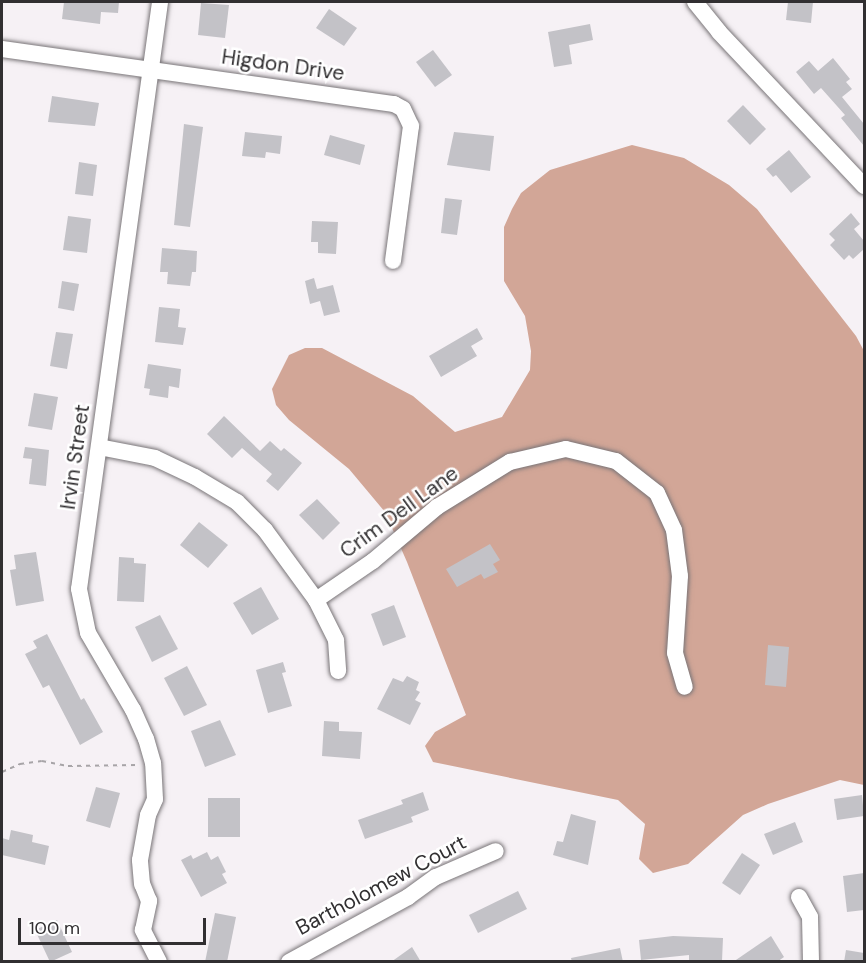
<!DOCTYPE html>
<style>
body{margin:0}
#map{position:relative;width:866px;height:963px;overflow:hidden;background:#f6f1f5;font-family:"DM Sans",sans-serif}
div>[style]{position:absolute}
.forest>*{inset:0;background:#d2a697}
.building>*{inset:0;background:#c3c2c7}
.path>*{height:2px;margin-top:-1px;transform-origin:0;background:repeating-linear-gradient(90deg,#a7a4a7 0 4.5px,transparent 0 9px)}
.roads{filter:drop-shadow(0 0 2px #797578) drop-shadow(0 0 2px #797578)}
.minor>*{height:16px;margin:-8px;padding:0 8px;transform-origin:8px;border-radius:8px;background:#fff}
span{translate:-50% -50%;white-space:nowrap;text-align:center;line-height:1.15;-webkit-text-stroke:5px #fff;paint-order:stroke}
.street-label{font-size:21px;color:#312f31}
.frame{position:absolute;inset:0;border:3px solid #312f31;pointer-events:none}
.scale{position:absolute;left:18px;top:918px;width:188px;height:27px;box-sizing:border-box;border:3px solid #312f31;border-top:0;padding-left:8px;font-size:18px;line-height:21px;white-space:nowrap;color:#312f31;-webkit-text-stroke:4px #fff;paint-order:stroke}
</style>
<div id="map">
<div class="forest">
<i style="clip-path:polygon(632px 145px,684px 158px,729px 185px,757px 209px,856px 336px,864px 351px,864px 785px,840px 780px,768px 804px,743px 815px,688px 864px,653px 873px,639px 859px,645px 824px,618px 800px,433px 762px,425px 746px,435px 732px,466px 715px,407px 562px,385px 512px,349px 469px,289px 420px,276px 405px,272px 389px,289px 355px,305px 348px,322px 348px,413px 396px,455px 432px,502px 417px,530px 370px,531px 351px,525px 316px,504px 281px,504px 227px,512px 209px,521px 193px,550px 170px)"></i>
</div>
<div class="building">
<i style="clip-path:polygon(64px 2px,119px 2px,118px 13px,101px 12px,100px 24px,62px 19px)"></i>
<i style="clip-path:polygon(788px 2px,813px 2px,811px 23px,786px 20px)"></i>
<i style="clip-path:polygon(201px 3px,229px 5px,225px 38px,198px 35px)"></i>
<i style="clip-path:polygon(329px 9px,357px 28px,344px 46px,316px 28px)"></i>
<i style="clip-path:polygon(590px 24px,593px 40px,569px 45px,572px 64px,554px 67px,548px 32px)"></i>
<i style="clip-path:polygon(433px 50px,452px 75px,435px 87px,416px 62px)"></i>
<i style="clip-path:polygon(833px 58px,850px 79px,846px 82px,852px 89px,842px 97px,864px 124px,864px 146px,841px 118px,845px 115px,821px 88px,814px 94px,796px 72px,809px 61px,818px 71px)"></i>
<i style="clip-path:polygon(52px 96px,99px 103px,95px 126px,48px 122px)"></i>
<i style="clip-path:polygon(743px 105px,766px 129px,750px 145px,727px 121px)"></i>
<i style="clip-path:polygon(184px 124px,203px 127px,190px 227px,174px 225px)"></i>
<i style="clip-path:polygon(245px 132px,282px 136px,280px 154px,266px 152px,265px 158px,242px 156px)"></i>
<i style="clip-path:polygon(454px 132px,494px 136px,490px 171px,447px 165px)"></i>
<i style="clip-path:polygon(330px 135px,365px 145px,360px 165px,324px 155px)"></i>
<i style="clip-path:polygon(789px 150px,811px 177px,791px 193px,776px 175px,773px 177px,766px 169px)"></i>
<i style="clip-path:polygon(79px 162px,97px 165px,93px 196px,75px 194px)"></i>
<i style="clip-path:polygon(445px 198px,462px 200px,457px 235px,441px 233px)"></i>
<i style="clip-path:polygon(851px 213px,860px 224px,854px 229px,864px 241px,864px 249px,853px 259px,849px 255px,844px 260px,830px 245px,835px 240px,829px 234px)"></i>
<i style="clip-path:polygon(68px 216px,91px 219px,87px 253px,63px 250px)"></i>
<i style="clip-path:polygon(312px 221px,338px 222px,336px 254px,318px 253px,318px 242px,311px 242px)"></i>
<i style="clip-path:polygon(162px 248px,197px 251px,196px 272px,192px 272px,190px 286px,167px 284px,168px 272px,160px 272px)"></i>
<i style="clip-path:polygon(314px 278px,317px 289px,333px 285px,340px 312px,324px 316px,320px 301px,310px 304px,305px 281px)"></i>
<i style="clip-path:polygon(62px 281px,79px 284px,74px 311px,58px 308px)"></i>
<i style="clip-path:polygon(159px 307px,180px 309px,178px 327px,186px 328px,183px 345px,155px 342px)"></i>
<i style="clip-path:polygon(477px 328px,483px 339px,471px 346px,477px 356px,441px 377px,429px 356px)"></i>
<i style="clip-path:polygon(56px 332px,73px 334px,67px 369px,50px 366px)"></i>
<i style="clip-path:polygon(148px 364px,181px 369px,179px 388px,169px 386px,168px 398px,149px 395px,150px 389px,144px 388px)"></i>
<i style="clip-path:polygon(34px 393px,58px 397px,52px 430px,28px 426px)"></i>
<i style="clip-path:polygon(224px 416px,260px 451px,270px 441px,281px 451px,284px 448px,302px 463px,278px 491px,266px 481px,272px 474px,242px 448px,232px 458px,207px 434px)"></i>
<i style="clip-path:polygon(25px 447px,49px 450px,46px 486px,29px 484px,32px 459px,23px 458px)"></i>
<i style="clip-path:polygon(317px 499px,340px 523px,323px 540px,299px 515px)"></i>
<i style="clip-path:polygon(199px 522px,228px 545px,208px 568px,180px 545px)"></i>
<i style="clip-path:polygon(490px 544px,500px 560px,493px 564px,498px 572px,484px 579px,481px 574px,457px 587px,446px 569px)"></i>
<i style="clip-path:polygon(36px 552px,44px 601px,16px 606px,10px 570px,16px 569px,14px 555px)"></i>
<i style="clip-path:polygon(119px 557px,134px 558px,134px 563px,146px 564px,144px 602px,117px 601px)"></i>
<i style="clip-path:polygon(261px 587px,279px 619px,252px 635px,233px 603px)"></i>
<i style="clip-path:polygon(394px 605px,406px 637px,383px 646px,371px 614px)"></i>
<i style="clip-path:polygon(160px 615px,178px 649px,152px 662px,135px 627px)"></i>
<i style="clip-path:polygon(47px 634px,81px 700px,84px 698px,103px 732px,80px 745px,49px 685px,43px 688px,25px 654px,37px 648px,33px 641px)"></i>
<i style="clip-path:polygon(768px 645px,789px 647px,786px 687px,765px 685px)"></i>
<i style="clip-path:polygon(283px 662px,286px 672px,282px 673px,292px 706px,268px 713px,256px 670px)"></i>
<i style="clip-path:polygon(187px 666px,207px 705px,184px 716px,164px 678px)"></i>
<i style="clip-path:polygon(407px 676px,419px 682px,416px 690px,420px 692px,415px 700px,421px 703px,410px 725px,377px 709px,393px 678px,403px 682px)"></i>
<i style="clip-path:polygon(220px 720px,236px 755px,205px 767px,191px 731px)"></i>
<i style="clip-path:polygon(324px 721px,339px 722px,339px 731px,362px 732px,360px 759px,322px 756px)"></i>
<i style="clip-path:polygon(96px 787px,120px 793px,110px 828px,86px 821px)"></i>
<i style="clip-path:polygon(423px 792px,429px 810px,411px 817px,413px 822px,365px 839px,358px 820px,403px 804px,401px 800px)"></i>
<i style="clip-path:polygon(862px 795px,864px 816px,837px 820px,834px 799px)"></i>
<i style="clip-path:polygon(208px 798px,240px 798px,240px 837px,208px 837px)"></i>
<i style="clip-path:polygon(571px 814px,596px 821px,588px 865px,553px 855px,557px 841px,563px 842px)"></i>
<i style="clip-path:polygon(795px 822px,803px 842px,773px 855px,764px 834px)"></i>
<i style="clip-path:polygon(11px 830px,33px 835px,32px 842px,49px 846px,45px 865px,2px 855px,2px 838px,9px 840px)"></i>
<i style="clip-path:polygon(207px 852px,211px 860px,218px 856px,226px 872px,222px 874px,227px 883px,201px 897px,181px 860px,191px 855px,193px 859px)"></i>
<i style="clip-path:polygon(742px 853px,760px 865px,740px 895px,722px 883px)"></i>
<i style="clip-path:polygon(864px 873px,864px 910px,847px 912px,843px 876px)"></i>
<i style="clip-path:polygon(518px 891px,527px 909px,478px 933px,469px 915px)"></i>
<i style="clip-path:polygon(215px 913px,236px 917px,227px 962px,205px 962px)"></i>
<i style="clip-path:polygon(57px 920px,72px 952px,50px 962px,35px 930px)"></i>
<i style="clip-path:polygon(673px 936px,723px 938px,722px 961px,689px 960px,689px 955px,641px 960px,639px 940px)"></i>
<i style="clip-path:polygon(771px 936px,784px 957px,777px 962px,733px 962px)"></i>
<i style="clip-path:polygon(412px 947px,421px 962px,391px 962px)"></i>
<i style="clip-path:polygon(620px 948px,623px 962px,572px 962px,571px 958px)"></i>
<i style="clip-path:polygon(846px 950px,864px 953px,864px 962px,844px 962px)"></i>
</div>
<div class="path">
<i style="left:2px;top:772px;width:20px;rotate:-24deg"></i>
<i style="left:20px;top:764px;width:22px;rotate:-8deg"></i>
<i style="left:42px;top:761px;width:26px;rotate:11deg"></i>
<i style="left:68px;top:766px;width:69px;rotate:-0.8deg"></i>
</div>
<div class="roads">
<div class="minor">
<i style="left:695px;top:2px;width:38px;rotate:51deg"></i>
<i style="left:719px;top:32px;width:212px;rotate:46.7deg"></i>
<i style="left:2px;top:49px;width:396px;rotate:8deg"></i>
<i style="left:394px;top:104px;width:10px;rotate:29deg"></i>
<i style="left:403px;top:109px;width:19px;rotate:65deg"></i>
<i style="left:411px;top:126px;width:136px;rotate:97.6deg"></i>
<i style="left:99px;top:447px;width:57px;rotate:11.1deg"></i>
<i style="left:155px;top:458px;width:44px;rotate:25.4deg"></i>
<i style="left:195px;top:477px;width:49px;rotate:30.8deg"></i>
<i style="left:237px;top:502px;width:40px;rotate:45deg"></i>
<i style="left:265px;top:530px;width:87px;rotate:53.9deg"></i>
<i style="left:316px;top:600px;width:45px;rotate:63.4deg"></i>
<i style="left:336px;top:640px;width:31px;rotate:86deg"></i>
<i style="left:316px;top:600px;width:69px;rotate:-34.4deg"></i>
<i style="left:373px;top:561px;width:84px;rotate:-40.2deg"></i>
<i style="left:437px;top:507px;width:86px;rotate:-31.7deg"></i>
<i style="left:510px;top:462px;width:57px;rotate:-13.1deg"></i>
<i style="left:566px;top:449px;width:51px;rotate:13.5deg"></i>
<i style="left:616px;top:461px;width:52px;rotate:38deg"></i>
<i style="left:657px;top:493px;width:41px;rotate:65.3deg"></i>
<i style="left:674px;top:530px;width:46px;rotate:82.6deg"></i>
<i style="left:680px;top:576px;width:77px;rotate:93.7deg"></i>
<i style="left:675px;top:653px;width:35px;rotate:74deg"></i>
<i style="left:799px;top:897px;width:23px;rotate:61deg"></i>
<i style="left:810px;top:917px;width:45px;rotate:88.7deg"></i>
<i style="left:159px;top:962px;width:36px;rotate:-117deg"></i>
<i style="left:143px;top:930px;width:30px;rotate:-78deg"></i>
<i style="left:149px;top:901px;width:18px;rotate:-112deg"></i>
<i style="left:142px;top:884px;width:24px;rotate:-95deg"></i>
<i style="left:140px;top:860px;width:46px;rotate:-79.9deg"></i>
<i style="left:148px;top:815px;width:17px;rotate:-66deg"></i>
<i style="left:155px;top:799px;width:36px;rotate:-93deg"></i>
<i style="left:153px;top:763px;width:25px;rotate:-106deg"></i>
<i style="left:146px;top:739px;width:32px;rotate:-114deg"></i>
<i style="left:133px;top:710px;width:89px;rotate:-120.3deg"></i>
<i style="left:88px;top:633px;width:45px;rotate:-101.6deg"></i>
<i style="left:79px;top:589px;width:593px;rotate:-82.14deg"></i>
<i style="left:289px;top:962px;width:136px;rotate:-28.6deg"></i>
<i style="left:408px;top:897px;width:34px;rotate:-36deg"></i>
<i style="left:436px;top:877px;width:65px;rotate:-23.4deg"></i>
</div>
</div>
<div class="street-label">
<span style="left:283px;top:65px;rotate:8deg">Higdon Drive</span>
<span style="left:75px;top:457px;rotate:-82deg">Irvin Street</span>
<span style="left:399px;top:512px;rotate:-36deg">Crim Dell Lane</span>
<span style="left:381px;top:885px;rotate:-28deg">Bartholomew Court</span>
</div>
<div class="frame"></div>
<div class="scale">100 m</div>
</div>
